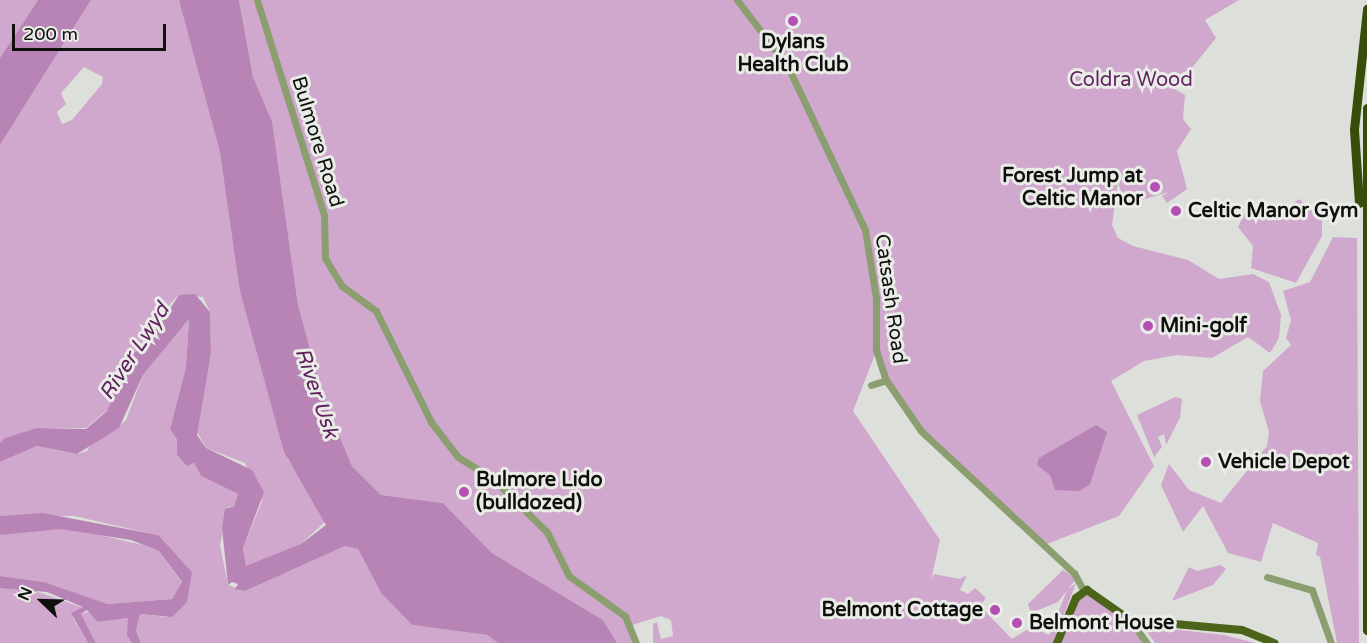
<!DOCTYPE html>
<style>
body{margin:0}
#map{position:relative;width:1367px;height:643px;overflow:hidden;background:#dde0da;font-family:"Varela Round",sans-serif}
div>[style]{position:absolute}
.green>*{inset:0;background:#d0a8cd}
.water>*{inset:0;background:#b883b5}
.minor>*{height:7px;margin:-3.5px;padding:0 3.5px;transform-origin:3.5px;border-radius:3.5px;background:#8b9e70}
.major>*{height:8px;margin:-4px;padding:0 4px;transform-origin:4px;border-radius:4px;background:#4b6419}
.highway>*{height:9px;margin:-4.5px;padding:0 4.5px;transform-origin:4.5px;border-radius:4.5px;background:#394d0b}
.dots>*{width:16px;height:16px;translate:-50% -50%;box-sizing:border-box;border:3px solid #eaede7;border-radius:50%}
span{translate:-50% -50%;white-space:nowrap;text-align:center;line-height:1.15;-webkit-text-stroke:6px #eaede7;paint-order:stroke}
.poi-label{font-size:20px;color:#0f100e;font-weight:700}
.right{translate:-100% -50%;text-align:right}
.left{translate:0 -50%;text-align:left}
.park-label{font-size:20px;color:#642463}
.street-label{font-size:20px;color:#0f100e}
.water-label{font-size:21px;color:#61215f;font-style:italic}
.north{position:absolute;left:12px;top:571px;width:60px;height:60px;-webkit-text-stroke:4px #eaede7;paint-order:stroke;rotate:293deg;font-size:16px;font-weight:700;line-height:24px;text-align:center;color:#0f100e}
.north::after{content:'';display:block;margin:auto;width:21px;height:27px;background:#0f100e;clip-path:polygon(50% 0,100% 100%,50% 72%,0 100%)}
.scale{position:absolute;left:12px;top:24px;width:154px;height:27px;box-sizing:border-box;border:3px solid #0f100e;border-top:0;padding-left:8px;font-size:18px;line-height:21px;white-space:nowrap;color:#0f100e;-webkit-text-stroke:4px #eaede7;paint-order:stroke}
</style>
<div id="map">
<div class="green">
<i style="clip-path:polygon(0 0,38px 0,0 58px)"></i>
<i style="clip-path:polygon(evenodd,91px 0,179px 0,189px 28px,220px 152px,255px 344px,288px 460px,327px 520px,301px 544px,252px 568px,246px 567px,243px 548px,262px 501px,245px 463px,206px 448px,196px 430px,211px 353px,210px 312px,203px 297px,179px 295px,171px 303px,152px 336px,130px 357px,113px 405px,86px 428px,37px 428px,0 443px,0 145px,91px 0,84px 67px,103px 77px,102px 84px,72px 120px,62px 124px,57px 112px,66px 104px,61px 93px,84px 67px)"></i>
<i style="clip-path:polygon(239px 0,1239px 0,1205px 20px,1216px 38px,1191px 69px,1176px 76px,1175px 89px,1185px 95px,1183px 119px,1191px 129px,1177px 151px,1187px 189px,1167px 203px,1162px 196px,1169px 192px,1138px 201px,1122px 195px,1118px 182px,1112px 225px,1118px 238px,1133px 246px,1188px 260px,1219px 279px,1253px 274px,1269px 282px,1281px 315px,1279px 338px,1270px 353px,1248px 337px,1212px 358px,1177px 355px,1144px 361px,1111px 381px,1154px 466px,1119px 516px,1047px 544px,921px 431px,893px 392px,876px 352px,853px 411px,940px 540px,931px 580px,934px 574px,960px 579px,967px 575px,960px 590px,968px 594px,975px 588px,986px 598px,980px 606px,1012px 639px,1031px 627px,1049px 635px,1067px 590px,1076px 583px,1053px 643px,653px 643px,653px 624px,657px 622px,661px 639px,673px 636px,671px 620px,661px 616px,629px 626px,636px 643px,617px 643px,603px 620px,492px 553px,443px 503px,381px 495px,352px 466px,325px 402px,298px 305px,276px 152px,253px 77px)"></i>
<i style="clip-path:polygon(1299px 199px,1322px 219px,1322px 236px,1296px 283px,1251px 268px,1253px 246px,1238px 227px,1246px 210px,1274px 218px)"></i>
<i style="clip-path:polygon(1333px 237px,1357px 238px,1359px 643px,1337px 643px,1320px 557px,1316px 555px,1318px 543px,1273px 523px,1261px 562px,1228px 553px,1203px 506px,1183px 532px,1161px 485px,1169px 464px,1189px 490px,1221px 503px,1267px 446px,1269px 432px,1260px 401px,1263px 371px,1291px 345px,1286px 338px,1291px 320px,1283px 291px,1310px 282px)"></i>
<i style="clip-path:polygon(189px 319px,186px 367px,170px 429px,178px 439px,177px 455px,187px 465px,194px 463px,201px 476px,238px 494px,234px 506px,228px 507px,220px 545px,228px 585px,245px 591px,345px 546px,358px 549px,381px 593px,412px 625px,487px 635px,498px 643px,141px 643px,136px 631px,140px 614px,167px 617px,192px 572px,157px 535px,74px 516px,0 516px,0 462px,37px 446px,77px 454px,87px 451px,94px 438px,111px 433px,126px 420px,143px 375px)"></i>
<i style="clip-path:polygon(1175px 397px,1182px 399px,1180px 418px,1166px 445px,1164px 434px,1158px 437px,1162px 447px,1154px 457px,1137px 415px)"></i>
<i style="clip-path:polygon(36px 528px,74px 529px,143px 545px,159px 551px,182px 583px,172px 599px,108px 604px,44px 582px,0 576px,0 535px)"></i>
<i style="clip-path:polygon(1220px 565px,1226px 569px,1213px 585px,1172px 601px,1189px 567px,1197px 571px)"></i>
<i style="clip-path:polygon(1063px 570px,1076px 579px,1058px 602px,1031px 613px,1028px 604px)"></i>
<i style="clip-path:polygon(21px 586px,84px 608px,73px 618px,88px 643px,0 643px,0 588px)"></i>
<i style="clip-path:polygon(1089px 594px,1125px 620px,1144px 643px,1059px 643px,1078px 600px)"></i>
<i style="clip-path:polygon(91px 611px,98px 622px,128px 618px,132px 643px,96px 643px,81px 614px)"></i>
<i style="clip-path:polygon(1143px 626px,1224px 635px,1255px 643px,1155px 643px)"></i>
</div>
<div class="water">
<i style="clip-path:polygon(38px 0,91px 0,0 145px,0 58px)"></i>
<i style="clip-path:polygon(179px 0,239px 0,253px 77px,272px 122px,298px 305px,325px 402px,352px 466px,381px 495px,443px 503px,492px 553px,603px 620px,617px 643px,498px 643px,487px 635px,412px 625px,381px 593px,358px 549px,345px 546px,245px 591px,235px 589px,238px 584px,232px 582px,228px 585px,222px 528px,225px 509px,234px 506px,238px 494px,201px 476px,194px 463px,187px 466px,177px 455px,177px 439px,170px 429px,186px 367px,189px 319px,143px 375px,119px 428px,77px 454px,37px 446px,0 462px,0 443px,5px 438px,37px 428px,86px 429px,107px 411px,130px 357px,152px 336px,179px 295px,195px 294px,210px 312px,211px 353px,197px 435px,206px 448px,252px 470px,264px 492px,243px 548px,246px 566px,301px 544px,326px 525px,284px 452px,240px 291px,220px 152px)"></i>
<i style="clip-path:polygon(1096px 425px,1107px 432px,1090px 484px,1080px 491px,1055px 490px,1050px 475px,1037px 465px,1039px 458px)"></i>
<i style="clip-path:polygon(43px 513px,158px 535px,192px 572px,187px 602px,172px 617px,140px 614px,136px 631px,141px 643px,132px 643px,127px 635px,128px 618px,98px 622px,87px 610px,81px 614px,96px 643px,88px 643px,71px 613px,83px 607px,47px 592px,0 588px,0 576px,44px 582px,108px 604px,172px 599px,182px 582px,159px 551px,131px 540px,61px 529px,0 535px,0 516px)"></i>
</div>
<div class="minor">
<i style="left:257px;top:0;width:225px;rotate:72.7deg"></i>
<i style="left:324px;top:215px;width:43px;rotate:88.7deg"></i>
<i style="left:325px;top:258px;width:33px;rotate:59deg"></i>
<i style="left:342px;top:286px;width:42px;rotate:36.3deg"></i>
<i style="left:376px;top:311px;width:124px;rotate:63.6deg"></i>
<i style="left:431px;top:422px;width:44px;rotate:52.4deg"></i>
<i style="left:458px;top:457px;width:40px;rotate:32deg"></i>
<i style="left:492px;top:478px;width:77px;rotate:44.5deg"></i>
<i style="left:547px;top:532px;width:49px;rotate:63.4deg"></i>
<i style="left:569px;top:576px;width:69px;rotate:35.5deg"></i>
<i style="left:625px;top:616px;width:29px;rotate:68deg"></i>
<i style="left:737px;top:0;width:84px;rotate:52.7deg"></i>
<i style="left:788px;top:67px;width:180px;rotate:64.7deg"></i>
<i style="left:865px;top:230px;width:69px;rotate:80.8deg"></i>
<i style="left:876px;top:298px;width:52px;rotate:90deg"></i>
<i style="left:876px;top:350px;width:32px;rotate:72deg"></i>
<i style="left:886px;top:380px;width:62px;rotate:55.5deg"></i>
<i style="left:921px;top:431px;width:209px;rotate:42.9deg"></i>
<i style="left:1074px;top:573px;width:21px;rotate:61deg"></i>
<i style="left:871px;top:385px;width:16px;rotate:-18deg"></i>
<i style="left:1267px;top:577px;width:47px;rotate:16.1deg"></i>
<i style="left:1312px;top:590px;width:56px;rotate:70.3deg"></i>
<i style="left:1130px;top:620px;width:29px;rotate:54deg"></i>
</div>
<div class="major">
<i style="left:1057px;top:643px;width:49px;rotate:-67.1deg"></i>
<i style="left:1076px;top:598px;width:14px;rotate:-36deg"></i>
<i style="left:1087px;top:590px;width:52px;rotate:34.9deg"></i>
<i style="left:1130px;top:620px;width:112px;rotate:5.1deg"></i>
<i style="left:1242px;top:630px;width:35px;rotate:22deg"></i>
</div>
<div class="highway">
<i style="left:1367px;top:108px;width:522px;rotate:90deg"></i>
<i style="left:1359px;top:203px;width:74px;rotate:-93.9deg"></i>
<i style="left:1354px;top:129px;width:121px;rotate:-83.8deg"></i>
</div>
<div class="dots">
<i style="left:793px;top:21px;background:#b54fb3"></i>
<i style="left:1155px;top:187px;background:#b54fb3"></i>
<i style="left:1176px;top:211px;background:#b54fb3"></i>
<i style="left:1148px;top:326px;background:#b54fb3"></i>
<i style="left:1206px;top:462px;background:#b54fb3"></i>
<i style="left:464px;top:492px;background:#b54fb3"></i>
<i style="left:995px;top:610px;background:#b54fb3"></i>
<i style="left:1017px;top:623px;background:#b54fb3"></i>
</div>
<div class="poi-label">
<span style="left:793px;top:54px">Dylans<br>Health Club</span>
<span class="right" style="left:1143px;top:188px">Forest Jump at<br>Celtic Manor</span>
<span class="left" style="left:1188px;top:211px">Celtic Manor Gym</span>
<span class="left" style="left:1160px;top:326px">Mini-golf</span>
<span class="left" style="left:1218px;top:462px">Vehicle Depot</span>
<span class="left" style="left:476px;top:492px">Bulmore Lido<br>(bulldozed)</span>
<span class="right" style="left:983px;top:610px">Belmont Cottage</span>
<span class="left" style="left:1029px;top:623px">Belmont House</span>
</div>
<div class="park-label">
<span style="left:1131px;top:80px">Coldra Wood</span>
</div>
<div class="street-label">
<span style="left:317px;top:142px;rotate:73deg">Bulmore Road</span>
<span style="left:890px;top:299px;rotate:82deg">Catsash Road</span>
</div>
<div class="water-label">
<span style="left:135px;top:352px;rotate:-57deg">River Lwyd</span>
<span style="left:316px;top:393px;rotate:71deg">River Usk</span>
</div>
<div class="north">N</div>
<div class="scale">200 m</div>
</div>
